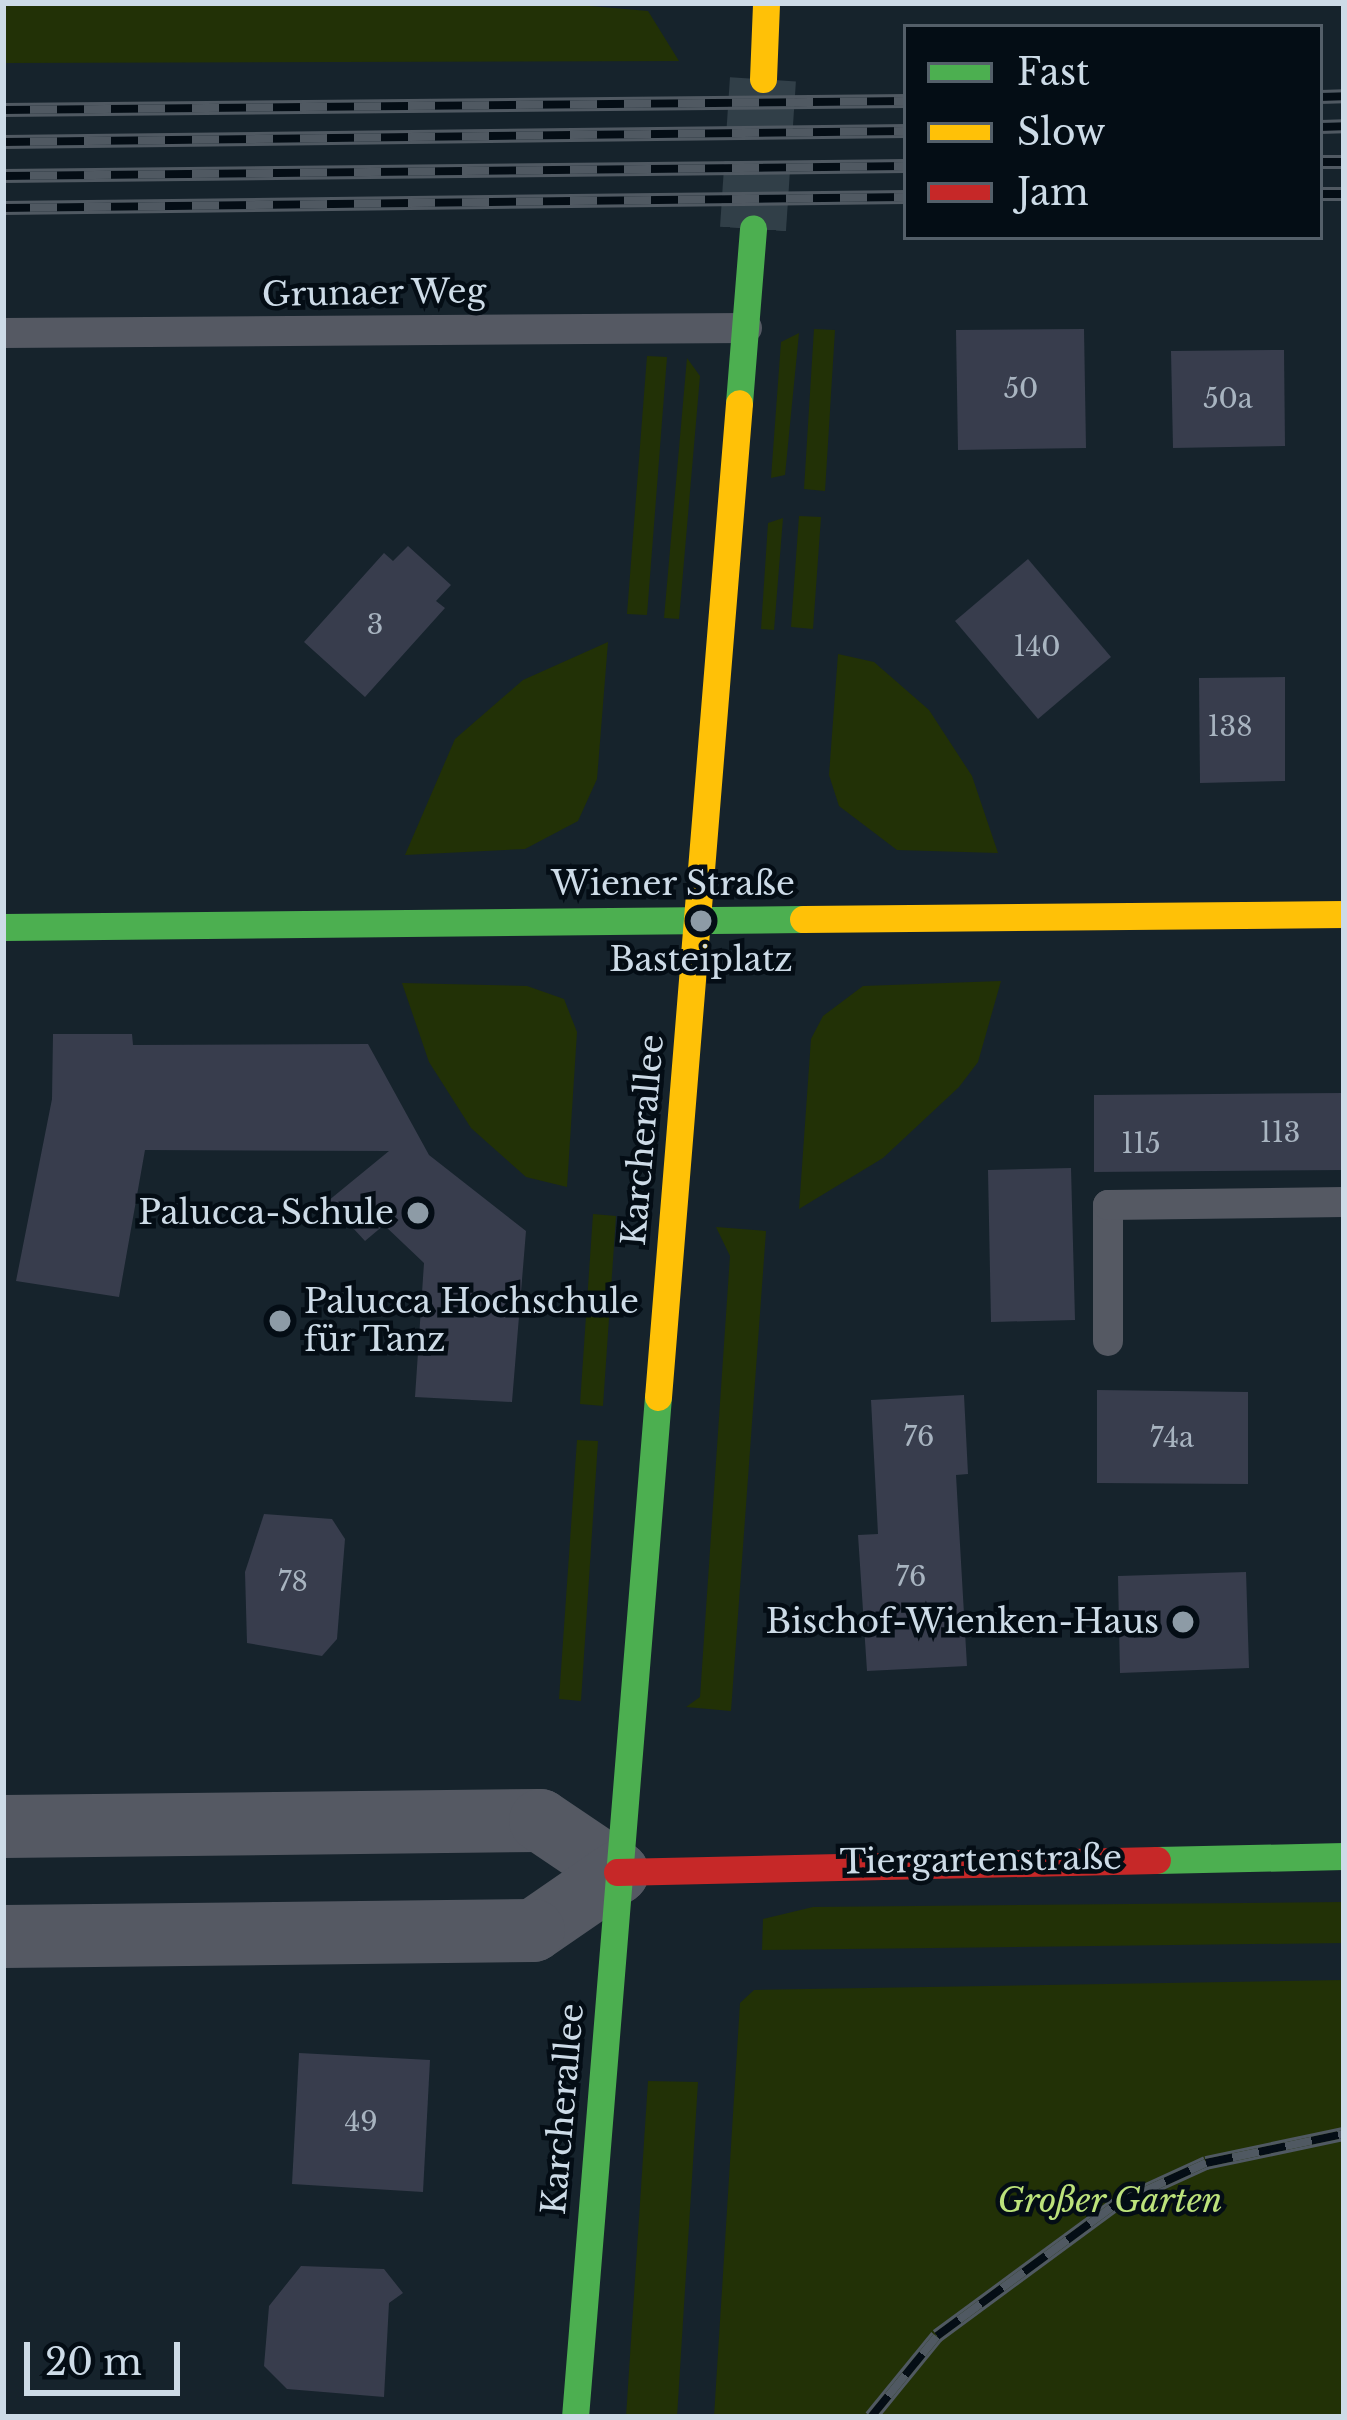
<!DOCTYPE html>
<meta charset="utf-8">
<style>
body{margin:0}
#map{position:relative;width:1347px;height:2420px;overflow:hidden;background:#16232c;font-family:"Libre Baskerville",serif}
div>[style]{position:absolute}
.green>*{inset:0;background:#223106}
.building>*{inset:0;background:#383d4d}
.secondary-tunnel>*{height:66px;margin-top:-33px;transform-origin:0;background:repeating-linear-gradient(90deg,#313f48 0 66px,transparent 0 99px)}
.lane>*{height:30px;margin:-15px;padding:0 15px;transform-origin:15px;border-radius:15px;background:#555963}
.street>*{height:63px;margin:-31.5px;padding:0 31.5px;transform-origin:31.5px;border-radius:31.5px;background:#555963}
.fast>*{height:27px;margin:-13.5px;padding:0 13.5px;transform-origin:13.5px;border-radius:13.5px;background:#4caf50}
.slow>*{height:27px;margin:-13.5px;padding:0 13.5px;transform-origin:13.5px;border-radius:13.5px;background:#ffc107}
.jam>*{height:27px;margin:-13.5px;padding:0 13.5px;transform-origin:13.5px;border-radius:13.5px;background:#c62828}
.rail>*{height:14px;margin-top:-7px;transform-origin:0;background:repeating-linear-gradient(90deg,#040d15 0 27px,#505962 0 54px);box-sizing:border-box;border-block:3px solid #505962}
.dots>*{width:33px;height:33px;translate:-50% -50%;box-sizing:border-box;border:6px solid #040d15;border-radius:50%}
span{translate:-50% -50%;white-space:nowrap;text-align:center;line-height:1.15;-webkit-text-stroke:9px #040d15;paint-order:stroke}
.number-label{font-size:27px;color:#a8b4c0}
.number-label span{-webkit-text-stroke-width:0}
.street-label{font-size:33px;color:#cddbe7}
.poi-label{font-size:33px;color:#cddbe7}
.right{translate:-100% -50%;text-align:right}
.left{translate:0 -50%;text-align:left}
.park-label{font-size:33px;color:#bce27b;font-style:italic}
.frame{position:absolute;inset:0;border:6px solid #cddbe7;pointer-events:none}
.legend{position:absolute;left:903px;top:24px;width:420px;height:216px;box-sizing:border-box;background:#040d15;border:3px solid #545f69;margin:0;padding:15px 21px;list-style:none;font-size:36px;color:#cddbe7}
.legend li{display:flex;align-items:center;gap:24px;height:60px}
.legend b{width:60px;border:3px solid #545f69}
.scale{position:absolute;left:24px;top:2342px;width:156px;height:54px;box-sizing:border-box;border:6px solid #cddbe7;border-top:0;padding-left:15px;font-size:36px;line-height:42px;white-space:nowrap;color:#cddbe7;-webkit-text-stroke:9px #040d15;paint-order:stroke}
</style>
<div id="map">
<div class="green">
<i style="clip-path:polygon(3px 3px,555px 3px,648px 11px,679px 61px,3px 63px)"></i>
<i style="clip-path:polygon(814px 329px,835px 330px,825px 491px,804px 489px)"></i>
<i style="clip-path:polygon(799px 333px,785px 475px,771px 478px,781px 342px)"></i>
<i style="clip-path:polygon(647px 356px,667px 357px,647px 615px,627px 614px)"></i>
<i style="clip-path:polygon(687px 358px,700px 376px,679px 619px,664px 618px)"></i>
<i style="clip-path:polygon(799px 516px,821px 517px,813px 629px,791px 627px)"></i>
<i style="clip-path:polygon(783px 518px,774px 630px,761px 629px,768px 523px)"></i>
<i style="clip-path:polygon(608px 642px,597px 779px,578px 821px,525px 849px,405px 855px,455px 739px,523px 680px)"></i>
<i style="clip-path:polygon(838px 654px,874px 662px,929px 710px,972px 776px,998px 853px,897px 850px,839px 806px,829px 775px)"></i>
<i style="clip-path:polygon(1001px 981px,978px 1062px,959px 1087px,883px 1158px,799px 1209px,811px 1039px,823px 1016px,863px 986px)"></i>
<i style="clip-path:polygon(402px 983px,527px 986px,564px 999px,577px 1032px,567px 1187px,526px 1177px,471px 1128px,429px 1062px)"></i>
<i style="clip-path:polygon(593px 1214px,616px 1216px,603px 1406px,580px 1404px)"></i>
<i style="clip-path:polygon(716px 1227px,766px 1231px,731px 1711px,686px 1707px,700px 1697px,730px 1256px)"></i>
<i style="clip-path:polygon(577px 1440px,598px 1441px,581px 1701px,559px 1699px)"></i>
<i style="clip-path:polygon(1344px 1902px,1344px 1943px,762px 1950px,763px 1919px,813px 1907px)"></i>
<i style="clip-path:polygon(1344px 1980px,1344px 2417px,714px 2417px,740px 2003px,754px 1990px)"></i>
<i style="clip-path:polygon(648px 2081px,698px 2082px,677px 2417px,626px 2417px)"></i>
</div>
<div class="building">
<i style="clip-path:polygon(1084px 329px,1086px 448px,958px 450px,956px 330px)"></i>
<i style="clip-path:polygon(1284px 350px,1285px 446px,1173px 448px,1171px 351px)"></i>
<i style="clip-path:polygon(408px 546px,451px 585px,436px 601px,445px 608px,365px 697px,304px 642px,384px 553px,393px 561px)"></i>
<i style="clip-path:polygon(1028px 559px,1111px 657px,1038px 719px,955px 621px)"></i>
<i style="clip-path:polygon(1285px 677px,1285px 781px,1200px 783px,1199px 678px)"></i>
<i style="clip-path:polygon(53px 1034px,132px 1034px,133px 1045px,368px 1044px,429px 1155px,526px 1231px,512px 1402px,415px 1397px,424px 1263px,384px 1225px,365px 1241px,328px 1201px,389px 1151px,145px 1150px,119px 1297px,16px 1281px,52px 1099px)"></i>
<i style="clip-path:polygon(1344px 1093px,1344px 1170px,1094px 1172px,1094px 1095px)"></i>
<i style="clip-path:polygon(1071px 1168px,1075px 1320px,991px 1322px,988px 1170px)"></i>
<i style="clip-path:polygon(1097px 1390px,1248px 1392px,1248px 1484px,1097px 1483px)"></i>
<i style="clip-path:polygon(964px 1395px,968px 1474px,956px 1475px,967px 1666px,867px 1671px,858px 1535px,878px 1534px,871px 1400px)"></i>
<i style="clip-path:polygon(264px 1514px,332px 1519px,345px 1539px,337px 1639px,322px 1656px,247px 1643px,245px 1572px)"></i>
<i style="clip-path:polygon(1246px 1572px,1249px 1668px,1120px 1673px,1118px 1576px)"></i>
<i style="clip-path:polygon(299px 2053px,430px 2060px,423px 2192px,292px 2184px)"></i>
<i style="clip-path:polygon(301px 2266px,384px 2269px,403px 2293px,389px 2303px,384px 2397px,287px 2389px,264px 2366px,269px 2306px)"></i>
</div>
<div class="secondary-tunnel">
<i style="left:753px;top:229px;width:150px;rotate:-86.2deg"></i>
</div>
<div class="lane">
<i style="left:3px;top:333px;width:744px;rotate:-0.39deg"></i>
<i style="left:1108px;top:1341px;width:136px;rotate:-90deg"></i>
<i style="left:1108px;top:1205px;width:236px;rotate:-0.7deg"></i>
</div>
<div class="street">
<i style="left:3px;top:1826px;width:537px;rotate:-0.64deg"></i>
<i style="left:540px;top:1820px;width:93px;rotate:34deg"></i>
<i style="left:617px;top:1872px;width:102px;rotate:145.4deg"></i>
<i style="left:533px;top:1930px;width:530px;rotate:179.35deg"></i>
</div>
<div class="fast">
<i style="left:739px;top:403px;width:175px;rotate:-85.4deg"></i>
<i style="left:3px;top:927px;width:800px;rotate:-0.57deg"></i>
<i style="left:1157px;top:1860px;width:187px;rotate:-1.2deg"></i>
<i style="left:575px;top:2417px;width:1023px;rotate:-85.35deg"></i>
</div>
<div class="slow">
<i style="left:763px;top:79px;width:76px;rotate:-87.7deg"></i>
<i style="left:803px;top:919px;width:541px;rotate:-0.53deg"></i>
<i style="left:658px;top:1397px;width:997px;rotate:-85.34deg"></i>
</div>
<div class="jam">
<i style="left:617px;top:1872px;width:540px;rotate:-1.27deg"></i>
</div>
<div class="rail">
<i style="left:1320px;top:97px;width:24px;rotate:-2deg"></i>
<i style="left:3px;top:110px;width:903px;rotate:-0.57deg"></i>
<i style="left:1320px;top:127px;width:24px;rotate:-2deg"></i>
<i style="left:3px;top:142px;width:903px;rotate:-0.7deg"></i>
<i style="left:1320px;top:162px;width:24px"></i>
<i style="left:3px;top:176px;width:903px;rotate:-0.63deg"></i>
<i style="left:1320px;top:194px;width:24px"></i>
<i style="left:3px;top:208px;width:903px;rotate:-0.7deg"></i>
<i style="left:871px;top:2417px;width:104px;rotate:-50.8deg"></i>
<i style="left:937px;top:2336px;width:222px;rotate:-36.4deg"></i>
<i style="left:1116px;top:2204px;width:99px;rotate:-24.5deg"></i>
<i style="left:1206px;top:2163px;width:141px;rotate:-11.9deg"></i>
</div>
<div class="dots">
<i style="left:701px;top:921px;background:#8d9ba6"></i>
<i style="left:418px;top:1213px;background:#8d9ba6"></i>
<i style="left:280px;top:1321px;background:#8d9ba6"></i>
<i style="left:1183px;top:1622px;background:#8d9ba6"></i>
</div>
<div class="number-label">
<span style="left:1021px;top:389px">50</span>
<span style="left:1228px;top:399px">50a</span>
<span style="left:375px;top:625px">3</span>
<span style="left:1037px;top:647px">140</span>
<span style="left:1230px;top:727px">138</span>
<span style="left:1280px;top:1133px">113</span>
<span style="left:1141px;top:1144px">115</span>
<span style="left:919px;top:1437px">76</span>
<span style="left:1172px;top:1438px">74a</span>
<span style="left:911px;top:1577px">76</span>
<span style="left:293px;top:1582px">78</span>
<span style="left:361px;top:2122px">49</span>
</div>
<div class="street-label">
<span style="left:374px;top:293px;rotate:-1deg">Grunaer Weg</span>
<span style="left:673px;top:884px">Wiener Straße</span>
<span style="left:643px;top:1140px;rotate:-85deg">Karcherallee</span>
<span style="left:981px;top:1860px;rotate:-1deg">Tiergartenstraße</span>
<span style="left:563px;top:2109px;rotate:-85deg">Karcherallee</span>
</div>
<div class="poi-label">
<span style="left:701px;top:960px">Basteiplatz</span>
<span class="right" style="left:394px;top:1213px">Palucca-Schule</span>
<span class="left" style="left:304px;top:1321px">Palucca Hochschule<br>für Tanz</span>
<span class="right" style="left:1159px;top:1622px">Bischof-Wienken-Haus</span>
</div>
<div class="park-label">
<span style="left:1110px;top:2201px">Großer Garten</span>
</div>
<div class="frame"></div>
<ul class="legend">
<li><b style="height:15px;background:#4caf50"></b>Fast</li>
<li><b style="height:15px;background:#ffc107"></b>Slow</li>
<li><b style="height:15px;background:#c62828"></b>Jam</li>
</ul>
<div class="scale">20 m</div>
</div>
